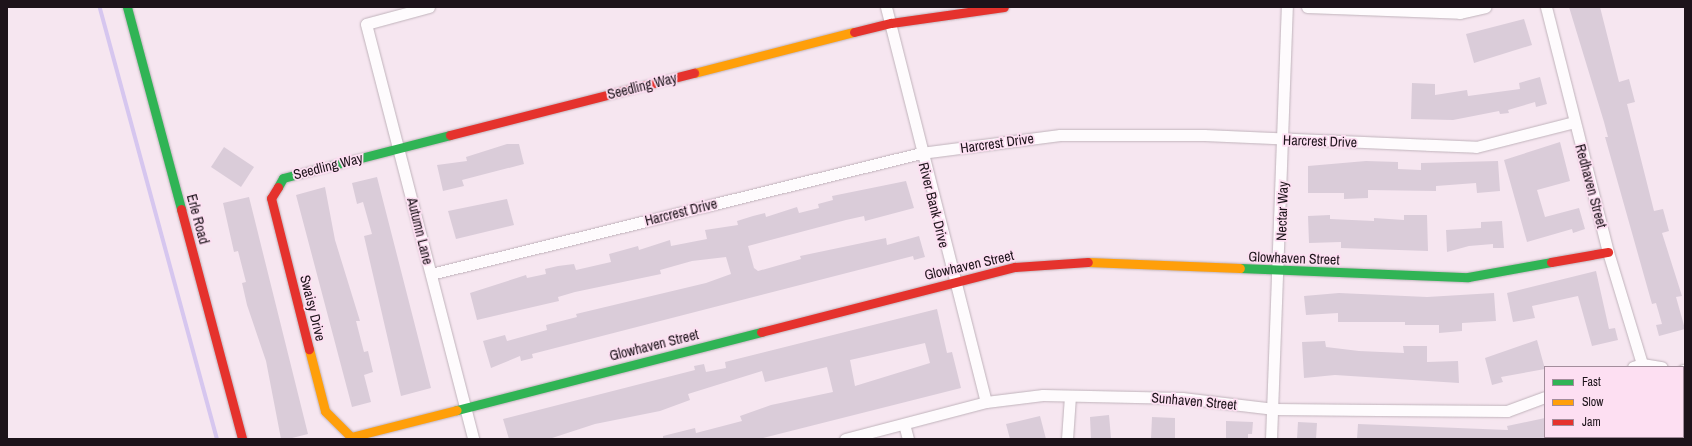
<!DOCTYPE html>
<style>
body{margin:0}
#map{position:relative;width:1692px;height:446px;overflow:hidden;background:#f6e6f0;font-family:"Archivo Narrow",sans-serif}
div>[style]{position:absolute}
.stream>*{height:3.5px;margin:-1.75px;padding:0 1.75px;transform-origin:1.75px;border-radius:1.75px;background:#d6c6ef}
.building>*{inset:0;background:#daccd9}
.roads{filter:drop-shadow(0 0 1px #c0b3bb) drop-shadow(0 0 1px #c0b3bb)}
.street>*{height:11px;margin:-5.5px;padding:0 5.5px;transform-origin:5.5px;border-radius:5.5px;background:#fefbfd}
.fast>*{height:9px;margin:-4.5px;padding:0 4.5px;transform-origin:4.5px;border-radius:4.5px;background:#30b455}
.slow>*{height:9px;margin:-4.5px;padding:0 4.5px;transform-origin:4.5px;border-radius:4.5px;background:#ff9f0a}
.jam>*{height:9px;margin:-4.5px;padding:0 4.5px;transform-origin:4.5px;border-radius:4.5px;background:#e5322d}
span{translate:-50% -50%;white-space:nowrap;text-align:center;line-height:1.15;-webkit-text-stroke:3.5px #fddff2;paint-order:stroke}
.street-label{font-size:14px;color:#1d131a}
.frame{position:absolute;inset:0;border:8px solid #1d131a;pointer-events:none}
.legend{position:absolute;left:1544px;top:366px;width:140px;height:72px;box-sizing:border-box;background:#fddff2;border:1px solid #a38d9c;margin:0;padding:5px 7px;list-style:none;font-size:12px;color:#1d131a}
.legend li{display:flex;align-items:center;gap:8px;height:20px}
.legend b{width:20px;border:1px solid #a38d9c}
</style>
<div id="map">
<div class="stream">
<i style="left:100px;top:7px;width:448px;rotate:74.8deg"></i>
</div>
<div class="building">
<i style="clip-path:polygon(1569px 7px,1600px 7px,1619px 82px,1629px 79px,1635px 102px,1627px 104px,1654px 211px,1663px 209px,1669px 231px,1662px 233px,1682px 296px,1676px 297px,1685px 329px,1659px 336px,1656px 325px,1662px 324px,1656px 303px,1652px 304px,1605px 137px,1608px 137px,1604px 122px)"></i>
<i style="clip-path:polygon(1524px 19px,1532px 45px,1474px 63px,1466px 34px)"></i>
<i style="clip-path:polygon(1540px 77px,1547px 104px,1536px 107px,1535px 102px,1508px 110px,1509px 113px,1500px 114px,1499px 111px,1453px 120px,1411px 119px,1412px 83px,1435px 84px,1435px 95px,1467px 90px,1468px 96px,1520px 89px,1519px 83px)"></i>
<i style="clip-path:polygon(1560px 142px,1570px 181px,1537px 190px,1545px 217px,1579px 208px,1585px 229px,1573px 233px,1572px 229px,1527px 242px,1504px 160px)"></i>
<i style="clip-path:polygon(507px 144px,519px 144px,524px 164px,462px 180px,464px 186px,443px 191px,437px 165px,467px 161px,466px 157px)"></i>
<i style="clip-path:polygon(224px 147px,254px 167px,241px 187px,211px 167px)"></i>
<i style="clip-path:polygon(1366px 161px,1398px 162px,1398px 169px,1421px 170px,1421px 163px,1498px 161px,1500px 191px,1477px 193px,1476px 183px,1436px 186px,1436px 191px,1368px 190px,1368px 198px,1344px 199px,1344px 193px,1308px 193px,1308px 166px)"></i>
<i style="clip-path:polygon(377px 177px,431px 388px,401px 396px,364px 236px,372px 234px,363px 202px,357px 204px,352px 183px)"></i>
<i style="clip-path:polygon(906px 181px,914px 208px,865px 221px,864px 216px,846px 220px,748px 246px,754px 268px,758px 271px,801px 259px,800px 256px,886px 238px,887px 245px,919px 236px,925px 257px,914px 260px,913px 256px,532px 354px,533px 358px,521px 361px,520px 356px,491px 368px,483px 341px,505px 335px,507px 341px,547px 330px,546px 325px,577px 317px,576px 314px,706px 283px,731px 274px,726px 257px,692px 261px,660px 270px,661px 274px,575px 292px,558px 297px,559px 301px,477px 320px,470px 293px,526px 275px,527px 278px,546px 274px,545px 269px,558px 266px,574px 264px,576px 270px,611px 262px,609px 254px,638px 246px,639px 250px,670px 240px,671px 246px,707px 239px,705px 230px,738px 225px,737px 221px,753px 216px,765px 213px,766px 217px,797px 207px,799px 213px,819px 208px,818px 204px,833px 200px,832px 196px)"></i>
<i style="clip-path:polygon(325px 187px,335px 240px,360px 321px,356px 321px,364px 352px,368px 351px,373px 372px,364px 375px,371px 402px,352px 407px,296px 195px)"></i>
<i style="clip-path:polygon(249px 197px,308px 434px,288px 439px,281px 439px,266px 361px,247px 305px,242px 283px,246px 282px,238px 251px,234px 252px,223px 203px)"></i>
<i style="clip-path:polygon(507px 199px,514px 225px,456px 239px,448px 211px)"></i>
<i style="clip-path:polygon(1330px 215px,1330px 219px,1374px 221px,1374px 218px,1404px 220px,1404px 215px,1427px 215px,1428px 251px,1341px 248px,1341px 242px,1309px 243px,1308px 216px)"></i>
<i style="clip-path:polygon(1502px 221px,1504px 248px,1493px 248px,1493px 244px,1469px 246px,1447px 252px,1446px 230px,1481px 228px,1481px 222px)"></i>
<i style="clip-path:polygon(1596px 271px,1609px 329px,1615px 328px,1618px 340px,1592px 346px,1578px 296px,1532px 306px,1535px 318px,1513px 322px,1507px 293px)"></i>
<i style="clip-path:polygon(1339px 293px,1427px 297px,1494px 293px,1496px 321px,1462px 323px,1462px 331px,1439px 333px,1439px 325px,1405px 325px,1405px 322px,1338px 322px,1338px 313px,1306px 315px,1304px 296px)"></i>
<i style="clip-path:polygon(evenodd,937px 309px,947px 353px,952px 352px,961px 388px,759px 439px,663px 439px,663px 436px,695px 428px,696px 433px,742px 421px,740px 416px,771px 405px,833px 392px,827px 367px,765px 382px,762px 371px,688px 394px,690px 400px,660px 411px,595px 424px,549px 439px,509px 439px,503px 419px,695px 370px,694px 366px,704px 364px,706px 372px,726px 368px,725px 362px,937px 309px,925px 343px,930px 363px,855px 386px,850px 360px,925px 343px)"></i>
<i style="clip-path:polygon(1537px 340px,1545px 369px,1501px 377px,1503px 382px,1492px 385px,1485px 358px)"></i>
<i style="clip-path:polygon(1325px 341px,1326px 347px,1359px 351px,1404px 353px,1403px 346px,1427px 346px,1427px 362px,1458px 361px,1459px 383px,1335px 375px,1304px 378px,1302px 342px)"></i>
<i style="clip-path:polygon(1109px 415px,1111px 438px,1091px 439px,1090px 417px)"></i>
<i style="clip-path:polygon(1040px 416px,1046px 439px,1010px 439px,1006px 424px)"></i>
<i style="clip-path:polygon(1152px 417px,1175px 418px,1175px 439px,1151px 439px)"></i>
<i style="clip-path:polygon(1545px 418px,1545px 439px,1357px 439px,1358px 424px,1508px 430px,1507px 426px)"></i>
<i style="clip-path:polygon(1226px 421px,1253px 422px,1252px 434px,1248px 434px,1248px 439px,1226px 439px)"></i>
<i style="clip-path:polygon(1298px 422px,1317px 423px,1316px 439px,1297px 439px)"></i>
</div>
<div class="roads">
<div class="street">
<i style="left:429px;top:7px;width:65px;rotate:164.9deg"></i>
<i style="left:366px;top:24px;width:429px;rotate:75.5deg"></i>
<i style="left:886px;top:7px;width:407px;rotate:75.8deg"></i>
<i style="left:1307px;top:7px;width:153px;rotate:2.2deg"></i>
<i style="left:1460px;top:13px;width:26px;rotate:-13deg"></i>
<i style="left:1546px;top:7px;width:253px;rotate:75.8deg"></i>
<i style="left:1608px;top:252px;width:117px;rotate:73.1deg"></i>
<i style="left:431px;top:274px;width:505px;rotate:-13.87deg"></i>
<i style="left:921px;top:153px;width:140px;rotate:-7.4deg"></i>
<i style="left:1060px;top:135px;width:144px"></i>
<i style="left:1204px;top:135px;width:272px;rotate:2.5deg"></i>
<i style="left:1476px;top:147px;width:101px;rotate:-14.3deg"></i>
<i style="left:1633px;top:367px;width:9px;rotate:-18deg"></i>
<i style="left:1642px;top:364px;width:20px;rotate:9deg"></i>
<i style="left:1683px;top:370px;width:2px"></i>
<i style="left:904px;top:424px;width:16px;rotate:75deg"></i>
<i style="left:845px;top:439px;width:146px;rotate:-14.7deg"></i>
<i style="left:986px;top:402px;width:57px;rotate:-7deg"></i>
<i style="left:1043px;top:395px;width:139px;rotate:1.2deg"></i>
<i style="left:1182px;top:398px;width:93px;rotate:6.8deg"></i>
<i style="left:1274px;top:409px;width:233px;rotate:0.5deg"></i>
<i style="left:1507px;top:411px;width:40px;rotate:-20.2deg"></i>
<i style="left:1067px;top:439px;width:43px;rotate:-86deg"></i>
<i style="left:1271px;top:439px;width:432px;rotate:-87.9deg"></i>
</div>
<div class="fast">
<i style="left:127px;top:7px;width:209px;rotate:75deg"></i>
<i style="left:278px;top:187px;width:10px;rotate:-61deg"></i>
<i style="left:283px;top:178px;width:172px;rotate:-14.4deg"></i>
<i style="left:1240px;top:268px;width:228px;rotate:2.3deg"></i>
<i style="left:1468px;top:277px;width:84px;rotate:-10.2deg"></i>
<i style="left:457px;top:410px;width:314px;rotate:-14.4deg"></i>
</div>
<div class="slow">
<i style="left:694px;top:73px;width:165px;rotate:-14.4deg"></i>
<i style="left:1088px;top:262px;width:152px;rotate:2.3deg"></i>
<i style="left:309px;top:349px;width:64px;rotate:75.5deg"></i>
<i style="left:325px;top:411px;width:37px;rotate:45deg"></i>
<i style="left:351px;top:437px;width:109px;rotate:-14.3deg"></i>
</div>
<div class="jam">
<i style="left:854px;top:32px;width:38px;rotate:-14deg"></i>
<i style="left:891px;top:23px;width:114px;rotate:-8.1deg"></i>
<i style="left:450px;top:135px;width:252px;rotate:-14.3deg"></i>
<i style="left:278px;top:187px;width:13px;rotate:122deg"></i>
<i style="left:271px;top:198px;width:156px;rotate:75.9deg"></i>
<i style="left:181px;top:209px;width:238px;rotate:75.1deg"></i>
<i style="left:1551px;top:262px;width:58px;rotate:-10deg"></i>
<i style="left:761px;top:332px;width:262px;rotate:-14.4deg"></i>
<i style="left:1015px;top:267px;width:73px;rotate:-3.9deg"></i>
</div>
</div>
<div class="street-label">
<span style="left:642px;top:86px;rotate:-14deg">Seedling Way</span>
<span style="left:1320px;top:141px;rotate:2deg">Harcrest Drive</span>
<span style="left:997px;top:143px;rotate:-8deg">Harcrest Drive</span>
<span style="left:328px;top:166px;rotate:-14deg">Seedling Way</span>
<span style="left:1591px;top:186px;rotate:75deg">Redhaven Street</span>
<span style="left:934px;top:205px;rotate:76deg">River Bank Drive</span>
<span style="left:1282px;top:211px;rotate:-88deg">Nectar Way</span>
<span style="left:681px;top:212px;rotate:-14deg">Harcrest Drive</span>
<span style="left:198px;top:219px;rotate:75deg">Erle Road</span>
<span style="left:420px;top:231px;rotate:76deg">Autumn Lane</span>
<span style="left:1294px;top:258px;rotate:2deg">Glowhaven Street</span>
<span style="left:969px;top:265px;rotate:-13deg">Glowhaven Street</span>
<span style="left:313px;top:308px;rotate:76deg">Swaisy Drive</span>
<span style="left:654px;top:345px;rotate:-14deg">Glowhaven Street</span>
<span style="left:1194px;top:401px;rotate:5deg">Sunhaven Street</span>
</div>
<div class="frame"></div>
<ul class="legend">
<li><b style="height:5px;background:#30b455"></b>Fast</li>
<li><b style="height:5px;background:#ff9f0a"></b>Slow</li>
<li><b style="height:5px;background:#e5322d"></b>Jam</li>
</ul>
</div>
